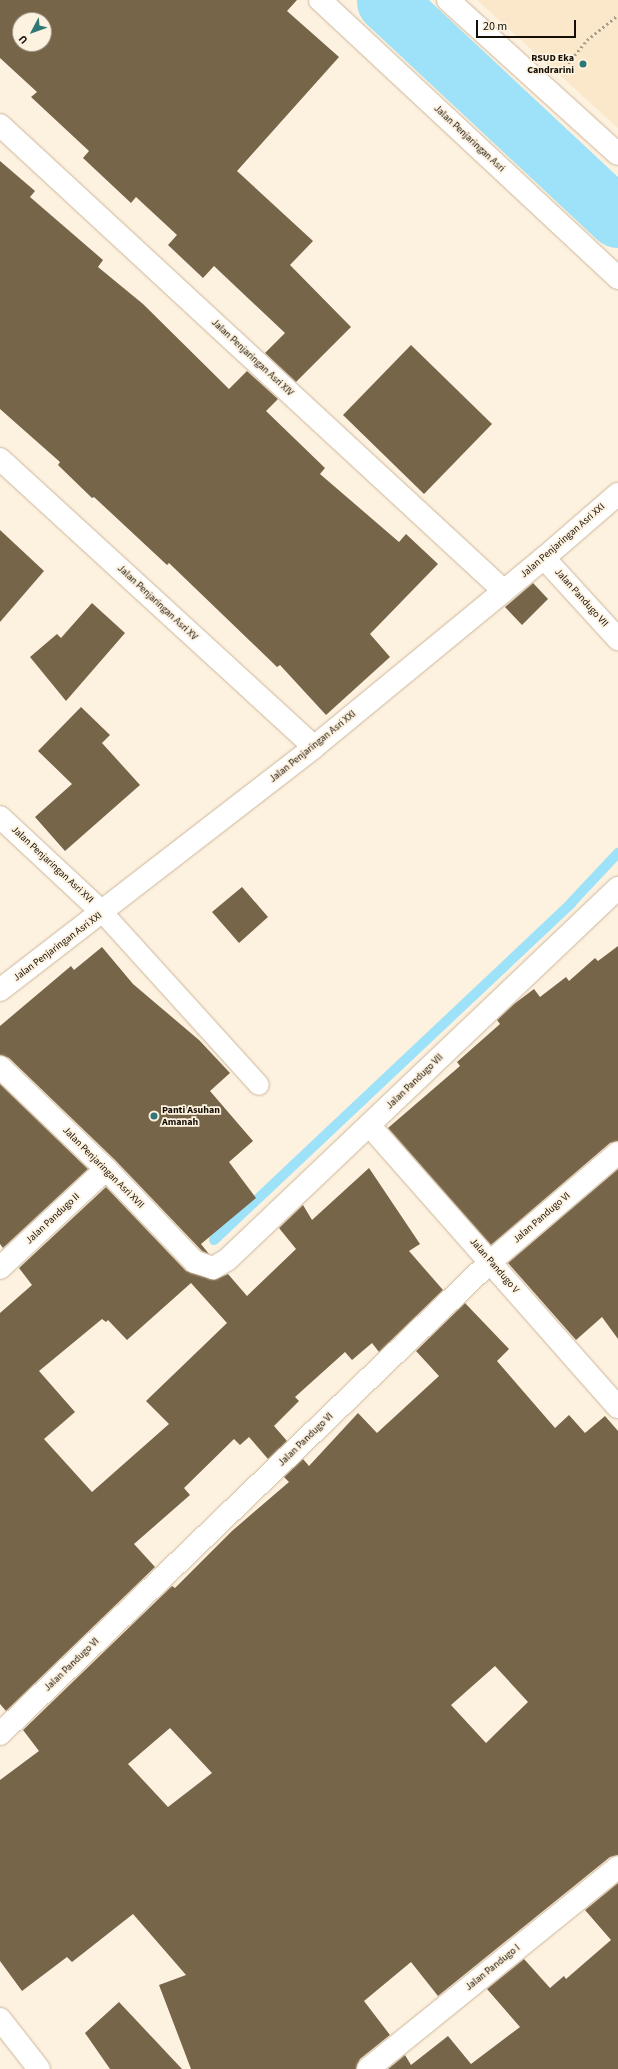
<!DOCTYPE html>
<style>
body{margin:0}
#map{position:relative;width:618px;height:2069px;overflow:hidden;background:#fdf1df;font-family:"Source Sans 3",sans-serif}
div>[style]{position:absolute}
.built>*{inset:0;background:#fbe7c9}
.stream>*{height:10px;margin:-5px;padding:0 5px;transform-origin:5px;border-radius:5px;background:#9de2f8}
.river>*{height:60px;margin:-30px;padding:0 30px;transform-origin:30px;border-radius:30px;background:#9de2f8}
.building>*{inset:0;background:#77654a}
.path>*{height:2.5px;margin-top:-1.25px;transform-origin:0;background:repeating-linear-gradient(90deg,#a69c8d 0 2px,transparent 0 5px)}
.roads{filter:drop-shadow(0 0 1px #cbb79a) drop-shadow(0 0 1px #cbb79a)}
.service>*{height:20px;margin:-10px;padding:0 10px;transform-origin:10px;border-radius:10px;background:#fff}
.minor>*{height:22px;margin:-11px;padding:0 11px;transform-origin:11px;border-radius:11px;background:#fff}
.tertiary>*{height:22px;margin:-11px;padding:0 11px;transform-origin:11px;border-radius:11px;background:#fff}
.dots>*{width:11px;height:11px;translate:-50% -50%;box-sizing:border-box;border:2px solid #fdf1df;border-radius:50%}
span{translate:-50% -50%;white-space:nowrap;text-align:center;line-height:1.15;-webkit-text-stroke:3.5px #fdf1df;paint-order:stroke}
.poi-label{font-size:10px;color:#160f05;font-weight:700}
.right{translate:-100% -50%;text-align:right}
.left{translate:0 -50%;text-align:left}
.street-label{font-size:10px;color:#160f05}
.north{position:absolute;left:12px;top:12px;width:40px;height:40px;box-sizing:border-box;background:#fdf1df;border:1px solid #a19788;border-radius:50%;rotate:229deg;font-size:11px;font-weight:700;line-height:16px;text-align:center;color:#160f05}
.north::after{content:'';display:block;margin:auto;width:14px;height:18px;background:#2f7877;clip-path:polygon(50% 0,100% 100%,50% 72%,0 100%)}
.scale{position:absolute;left:476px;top:20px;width:100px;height:18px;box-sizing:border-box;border:2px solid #160f05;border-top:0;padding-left:5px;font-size:12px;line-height:14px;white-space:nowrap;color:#160f05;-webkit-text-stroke:3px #fdf1df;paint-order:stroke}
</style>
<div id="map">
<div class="built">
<i style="clip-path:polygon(477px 0,618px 0,618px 128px)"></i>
</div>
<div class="stream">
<i style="left:214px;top:1240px;width:491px;rotate:-43.3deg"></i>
<i style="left:571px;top:903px;width:69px;rotate:-46.8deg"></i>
</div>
<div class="river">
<i style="left:387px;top:2px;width:316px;rotate:43.1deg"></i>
</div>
<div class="building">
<i style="clip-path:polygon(evenodd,0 0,297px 0,287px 11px,339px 57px,237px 171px,313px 241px,290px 265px,351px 327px,296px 382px,265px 353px,285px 333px,214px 266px,203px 278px,168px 245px,177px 235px,136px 197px,131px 203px,83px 158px,89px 151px,31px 97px,37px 92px,0 58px,0 0,20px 20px,44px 20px,44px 44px,20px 44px,20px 20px)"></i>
<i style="clip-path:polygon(0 161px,35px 191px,30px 197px,103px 260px,98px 267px,143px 304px,229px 389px,247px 371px,278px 399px,266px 411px,325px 468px,320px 474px,399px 542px,406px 534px,438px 564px,370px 634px,390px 657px,326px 715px,280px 665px,277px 667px,169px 563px,167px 565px,94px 497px,92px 498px,58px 465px,60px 462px,0 409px)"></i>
<i style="clip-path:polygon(411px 345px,492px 424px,424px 494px,343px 415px)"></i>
<i style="clip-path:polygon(0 530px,44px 571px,0 622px)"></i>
<i style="clip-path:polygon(533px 583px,548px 599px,522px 625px,505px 607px)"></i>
<i style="clip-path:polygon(92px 603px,125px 633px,66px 701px,30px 657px,57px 634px,61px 638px)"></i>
<i style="clip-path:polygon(81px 707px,110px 735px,102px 743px,140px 785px,65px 851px,35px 817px,72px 784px,38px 751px)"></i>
<i style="clip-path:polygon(242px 887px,268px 917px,239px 943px,212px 912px)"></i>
<i style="clip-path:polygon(618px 946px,618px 1141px,610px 1143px,491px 1245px,388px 1128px,460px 1066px,457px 1062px,500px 1024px,497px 1020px,514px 1004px,534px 989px,540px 997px,566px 977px,569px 981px,595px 958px,598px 961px)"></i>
<i style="clip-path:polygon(102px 947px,133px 984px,199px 1040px,230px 1073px,210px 1091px,253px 1141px,229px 1162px,256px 1198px,201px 1244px,209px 1254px,202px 1251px,115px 1160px,9px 1058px,0 1055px,0 1026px,71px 966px,74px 970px)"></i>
<i style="clip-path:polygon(0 1084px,88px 1169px,3px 1248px,0 1244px)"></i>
<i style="clip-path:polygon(evenodd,369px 1168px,420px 1244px,409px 1251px,443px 1290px,379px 1352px,372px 1343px,352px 1360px,345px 1352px,295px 1397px,299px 1401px,274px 1426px,287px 1441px,268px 1459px,249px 1437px,240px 1445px,234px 1439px,184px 1488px,190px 1495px,134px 1544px,155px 1567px,6px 1711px,0 1704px,0 1313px,32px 1285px,19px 1268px,106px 1187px,186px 1271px,214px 1280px,228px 1274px,247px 1296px,296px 1249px,279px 1228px,303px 1205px,312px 1220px,369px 1168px,191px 1283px,227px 1323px,146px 1401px,169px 1424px,92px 1492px,44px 1439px,75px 1412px,39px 1371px,102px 1319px,106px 1322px,108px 1320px,127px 1340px,191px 1283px)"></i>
<i style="clip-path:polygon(618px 1169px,618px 1339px,602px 1317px,576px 1340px,508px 1263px)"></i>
<i style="clip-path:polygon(evenodd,465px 1303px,509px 1349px,497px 1361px,555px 1428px,569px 1415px,585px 1433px,605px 1416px,618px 1431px,618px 1855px,610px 1857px,438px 1996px,411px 1962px,364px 2001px,390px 2035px,360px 2059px,356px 2069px,191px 2069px,159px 1985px,186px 1975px,133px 1914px,72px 1962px,67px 1957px,22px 1991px,0 1961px,0 1780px,39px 1751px,23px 1730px,172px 1586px,175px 1588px,232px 1531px,289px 1482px,284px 1477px,303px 1459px,309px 1466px,358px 1413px,377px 1433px,439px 1376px,416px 1351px,465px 1303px,495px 1666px,528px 1702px,486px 1743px,451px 1705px,495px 1666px,465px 1303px,170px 1728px,212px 1773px,168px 1807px,128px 1764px,170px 1728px)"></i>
<i style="clip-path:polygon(618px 1883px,618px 2069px,388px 2069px,405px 2055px,411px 2065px,448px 2036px,471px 2064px,520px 2027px,487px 1989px,524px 1959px,550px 1988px,564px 1976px,566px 1979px,611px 1940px,585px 1910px)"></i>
<i style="clip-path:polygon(119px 2002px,182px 2069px,110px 2069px,85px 2033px)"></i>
</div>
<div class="path">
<i style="left:565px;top:67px;width:35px;rotate:-51deg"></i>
<i style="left:587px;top:40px;width:40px;rotate:-39deg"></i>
</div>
<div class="roads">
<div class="service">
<i style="left:103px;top:913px;width:232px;rotate:47.8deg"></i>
</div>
<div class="minor">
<i style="left:0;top:125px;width:686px;rotate:42.76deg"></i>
<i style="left:0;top:459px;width:426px;rotate:42.5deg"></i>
<i style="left:544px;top:558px;width:110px;rotate:47.6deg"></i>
<i style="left:0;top:817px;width:141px;rotate:43deg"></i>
<i style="left:0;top:990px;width:397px;rotate:-37.7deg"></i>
<i style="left:314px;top:747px;width:298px;rotate:-39.4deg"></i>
<i style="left:544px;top:558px;width:98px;rotate:-40.9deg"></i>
<i style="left:0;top:1067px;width:147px;rotate:43.9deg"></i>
<i style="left:106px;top:1169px;width:129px;rotate:46.3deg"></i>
<i style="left:195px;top:1262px;width:19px;rotate:18deg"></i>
<i style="left:213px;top:1268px;width:16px;rotate:-30deg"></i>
<i style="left:227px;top:1260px;width:540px;rotate:-43.57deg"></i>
<i style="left:369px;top:1125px;width:376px;rotate:48.6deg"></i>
<i style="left:0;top:1268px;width:145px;rotate:-43deg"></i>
<i style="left:0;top:1734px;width:680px;rotate:-43.93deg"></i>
<i style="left:490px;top:1262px;width:168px;rotate:-40.4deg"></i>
<i style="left:0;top:2019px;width:63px;rotate:52deg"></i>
<i style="left:368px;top:2069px;width:321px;rotate:-38.9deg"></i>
</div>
<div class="tertiary">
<i style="left:320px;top:0;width:408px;rotate:43deg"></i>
<i style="left:448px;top:0;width:229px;rotate:42.2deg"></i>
</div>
</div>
<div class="dots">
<i style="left:583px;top:64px;background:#2f7877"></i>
<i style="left:154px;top:1116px;background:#2f7877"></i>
</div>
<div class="poi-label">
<span class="right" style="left:574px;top:64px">RSUD Eka<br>Candrarini</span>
<span class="left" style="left:162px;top:1116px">Panti Asuhan<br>Amanah</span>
</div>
<div class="street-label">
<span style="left:469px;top:139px;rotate:43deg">Jalan Penjaringan Asri</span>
<span style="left:252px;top:358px;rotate:43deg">Jalan Penjaringan Asri XIV</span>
<span style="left:563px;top:541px;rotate:-41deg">Jalan Penjaringan Asri XXI</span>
<span style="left:581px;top:598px;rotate:48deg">Jalan Pandugo VII</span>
<span style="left:157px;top:603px;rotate:43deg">Jalan Penjaringan Asri XV</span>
<span style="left:313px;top:747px;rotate:-39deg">Jalan Penjaringan Asri XXI</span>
<span style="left:52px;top:865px;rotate:43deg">Jalan Penjaringan Asri XVI</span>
<span style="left:58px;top:947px;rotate:-37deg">Jalan Penjaringan Asri XXI</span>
<span style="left:415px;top:1082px;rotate:-44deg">Jalan Pandugo VII</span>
<span style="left:103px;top:1168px;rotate:45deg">Jalan Penjaringan Asri XVII</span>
<span style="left:542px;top:1218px;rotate:-41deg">Jalan Pandugo VI</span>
<span style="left:53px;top:1219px;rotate:-43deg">Jalan Pandugo II</span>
<span style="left:494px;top:1266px;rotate:49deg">Jalan Pandugo V</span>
<span style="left:306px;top:1440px;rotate:-44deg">Jalan Pandugo VI</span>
<span style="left:72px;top:1665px;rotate:-44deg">Jalan Pandugo VI</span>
<span style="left:493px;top:1968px;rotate:-39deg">Jalan Pandugo I</span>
</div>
<div class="north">U</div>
<div class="scale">20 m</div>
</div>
